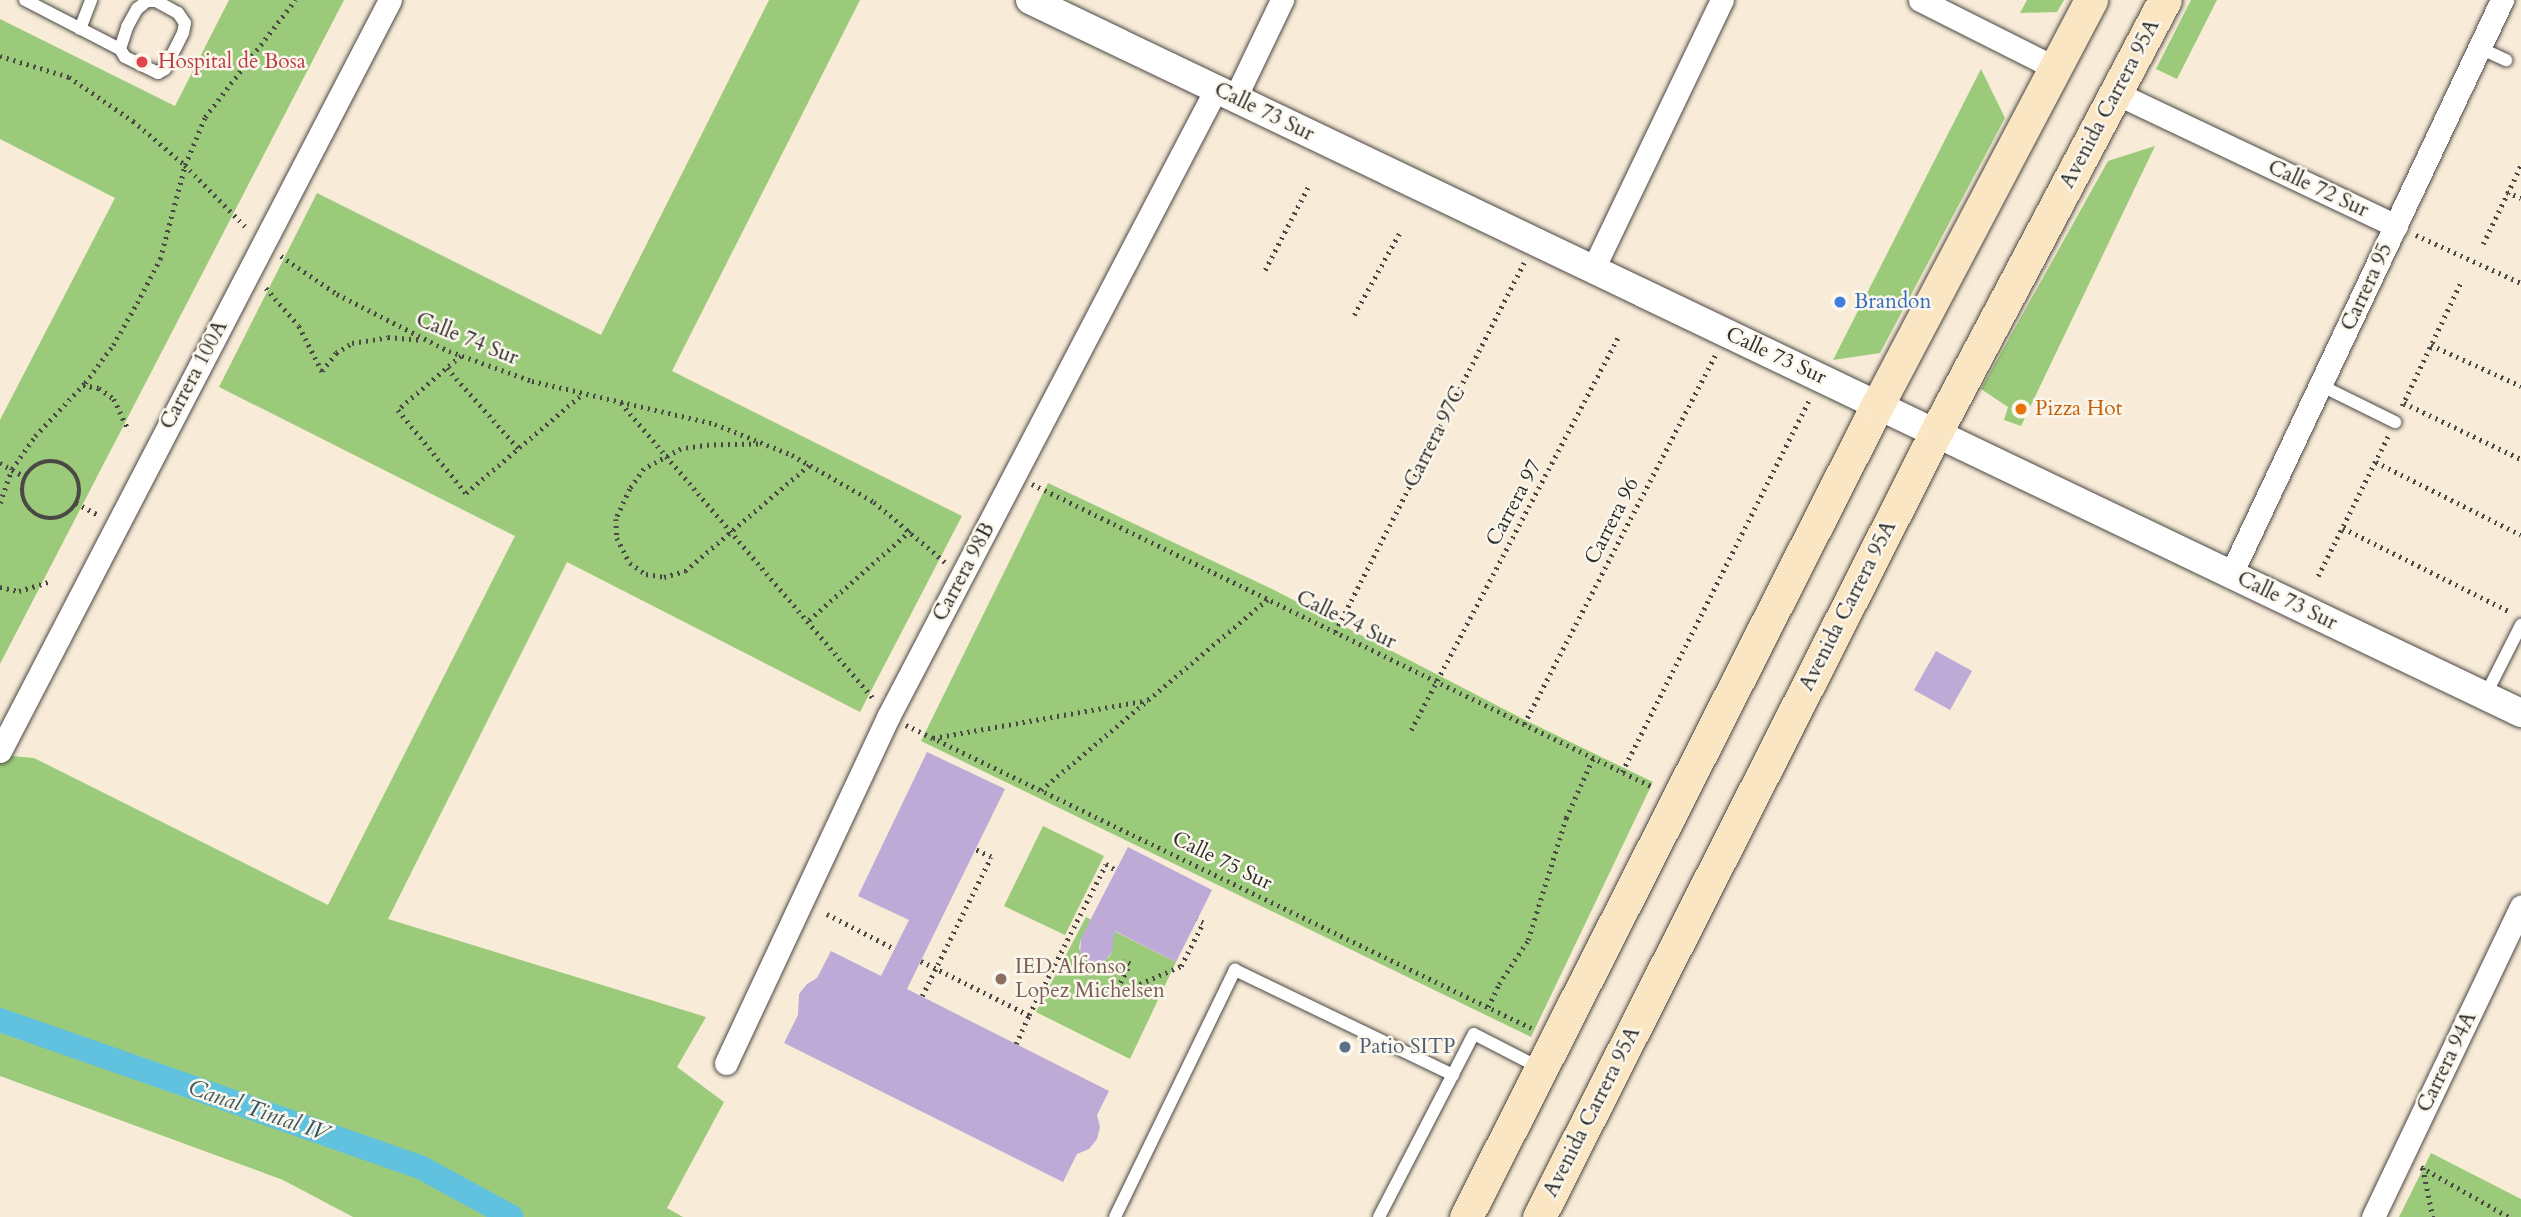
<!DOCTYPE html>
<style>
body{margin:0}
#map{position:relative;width:2521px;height:1217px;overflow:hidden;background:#f8ebd7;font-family:Cardo,serif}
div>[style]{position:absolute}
.green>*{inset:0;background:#9bcb7a}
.canal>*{height:24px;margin:-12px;padding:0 12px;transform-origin:12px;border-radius:12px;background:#60c2de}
.building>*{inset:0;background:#bdaad6}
.path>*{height:4.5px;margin-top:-2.25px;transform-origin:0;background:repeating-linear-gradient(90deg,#4a4845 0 2px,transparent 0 7px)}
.path>.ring{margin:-2.25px;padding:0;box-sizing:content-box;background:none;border:4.5px solid #4a4845;border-radius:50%}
.roads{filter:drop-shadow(0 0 2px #4a4845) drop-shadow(0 0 2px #4a4845)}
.service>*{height:12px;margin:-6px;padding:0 6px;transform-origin:6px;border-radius:6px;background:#fff}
.minor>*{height:23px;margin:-11.5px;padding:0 11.5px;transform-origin:11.5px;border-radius:11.5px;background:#fff}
.tertiary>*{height:28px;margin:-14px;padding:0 14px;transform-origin:14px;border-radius:14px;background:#fff}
.secondary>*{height:33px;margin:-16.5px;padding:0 16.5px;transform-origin:16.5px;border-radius:16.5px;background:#fbe6c4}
.dots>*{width:19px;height:19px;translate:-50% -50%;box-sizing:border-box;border:4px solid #fbf7ec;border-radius:50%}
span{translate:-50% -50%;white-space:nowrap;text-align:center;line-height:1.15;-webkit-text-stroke:5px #fbf7ec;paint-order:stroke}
.health-label{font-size:21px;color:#be3a42}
.left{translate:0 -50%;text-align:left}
.street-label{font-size:21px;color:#2b2b2b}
.shop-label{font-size:21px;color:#366cbe}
.food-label{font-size:21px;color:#c56008}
.education-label{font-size:21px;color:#785e54}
.service-label{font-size:21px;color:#4e5e75}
.water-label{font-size:23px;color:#3b5861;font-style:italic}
</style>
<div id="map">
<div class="green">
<i style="clip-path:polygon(229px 0,344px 0,0 664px,0 420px,115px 198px,0 139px,0 19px,175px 106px)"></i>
<i style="clip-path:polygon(769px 0,860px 0,672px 371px,962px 516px,860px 712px,567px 562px,388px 919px,706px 1017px,677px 1067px,724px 1102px,667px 1208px,683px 1217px,353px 1217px,283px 1180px,0 1076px,0 755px,34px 758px,328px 905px,515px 536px,219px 387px,317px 193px,601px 335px)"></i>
<i style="clip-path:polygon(2027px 0,2064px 0,2057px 12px,2020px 13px)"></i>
<i style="clip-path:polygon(2191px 0,2217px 0,2177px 79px,2156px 69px)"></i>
<i style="clip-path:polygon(1981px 69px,2005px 118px,1880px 353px,1833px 360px)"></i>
<i style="clip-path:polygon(2155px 146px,2021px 426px,2004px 420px,2008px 407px,1981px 389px,2108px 161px)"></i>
<i style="clip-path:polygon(1048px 483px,1274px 590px,1525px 720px,1653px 782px,1531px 1037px,921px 741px)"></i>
<i style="clip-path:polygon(1043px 826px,1104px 856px,1065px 935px,1004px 906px)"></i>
<i style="clip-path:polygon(evenodd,1086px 917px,1176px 962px,1130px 1059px,1036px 1012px,1086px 917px,1081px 938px,1112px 952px,1109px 957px,1100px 964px,1083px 959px,1079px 948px,1081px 938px)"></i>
<i style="clip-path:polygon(2431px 1153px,2521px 1199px,2521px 1217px,2399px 1217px)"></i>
</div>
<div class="canal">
<i style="left:0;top:1020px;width:447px;rotate:19.3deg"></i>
<i style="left:422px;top:1168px;width:102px;rotate:28.6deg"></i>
</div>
<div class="building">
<i style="clip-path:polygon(1936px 651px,1972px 671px,1950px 710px,1914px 690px)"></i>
<i style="clip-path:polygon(927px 752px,1005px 789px,907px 989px,1109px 1091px,1097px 1115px,1100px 1127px,1097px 1139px,1089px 1149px,1077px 1154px,1063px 1182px,784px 1043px,798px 1015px,799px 994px,807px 984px,817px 978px,831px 951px,881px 976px,909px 920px,858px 896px)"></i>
<i style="clip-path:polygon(1128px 847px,1212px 890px,1176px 962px,1115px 931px,1112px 952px,1105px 961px,1094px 964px,1080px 954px,1081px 938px)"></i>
</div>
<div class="path">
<i style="left:0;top:56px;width:72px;rotate:16.9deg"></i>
<i style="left:69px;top:77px;width:78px;rotate:34.5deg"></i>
<i style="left:133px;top:121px;width:68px;rotate:40.2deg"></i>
<i style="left:185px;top:165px;width:88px;rotate:45.5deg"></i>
<i style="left:2507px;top:192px;width:15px;rotate:23deg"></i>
<i style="left:2416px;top:235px;width:115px;rotate:24.6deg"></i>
<i style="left:2483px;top:244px;width:88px;rotate:-64.3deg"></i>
<i style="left:281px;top:256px;width:68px;rotate:34.2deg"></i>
<i style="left:337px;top:294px;width:126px;rotate:27deg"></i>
<i style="left:449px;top:351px;width:88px;rotate:19.9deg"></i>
<i style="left:532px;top:381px;width:188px;rotate:13.2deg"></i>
<i style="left:715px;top:424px;width:83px;rotate:21.9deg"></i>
<i style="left:792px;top:455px;width:95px;rotate:29.8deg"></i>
<i style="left:874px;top:502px;width:93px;rotate:40.2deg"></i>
<i style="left:1265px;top:270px;width:93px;rotate:-62.6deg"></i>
<i style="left:266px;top:288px;width:50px;rotate:49deg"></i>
<i style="left:299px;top:326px;width:51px;rotate:62.9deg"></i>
<i style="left:322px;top:371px;width:23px;rotate:-52deg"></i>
<i style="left:336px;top:353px;width:19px;rotate:-32deg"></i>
<i style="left:352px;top:343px;width:36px;rotate:-9deg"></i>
<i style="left:388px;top:337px;width:35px;rotate:5deg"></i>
<i style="left:1354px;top:315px;width:95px;rotate:-61deg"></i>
<i style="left:2431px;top:345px;width:99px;rotate:24.5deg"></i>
<i style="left:461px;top:356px;width:83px;rotate:139.4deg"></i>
<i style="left:398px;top:410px;width:107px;rotate:50.7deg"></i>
<i style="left:466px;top:493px;width:151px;rotate:-40.4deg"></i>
<i style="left:447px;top:368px;width:107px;rotate:48.4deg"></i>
<i style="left:83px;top:385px;width:16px;rotate:11deg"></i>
<i style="left:99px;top:388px;width:19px;rotate:36deg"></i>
<i style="left:114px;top:399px;width:35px;rotate:65deg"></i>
<i style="left:621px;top:403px;width:388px;rotate:49.5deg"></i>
<i style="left:2404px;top:403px;width:130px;rotate:25.6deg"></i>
<i style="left:2402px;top:406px;width:137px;rotate:-64.6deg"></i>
<i style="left:758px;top:444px;width:49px;rotate:178.8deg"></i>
<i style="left:709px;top:445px;width:28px;rotate:172deg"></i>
<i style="left:681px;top:449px;width:42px;rotate:151.6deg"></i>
<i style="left:644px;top:469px;width:24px;rotate:125deg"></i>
<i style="left:630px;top:489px;width:33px;rotate:115deg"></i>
<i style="left:616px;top:519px;width:19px;rotate:87deg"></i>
<i style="left:617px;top:538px;width:28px;rotate:63deg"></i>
<i style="left:630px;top:563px;width:19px;rotate:35deg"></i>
<i style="left:646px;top:574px;width:18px;rotate:9deg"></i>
<i style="left:664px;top:577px;width:22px;rotate:-16deg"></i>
<i style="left:685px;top:571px;width:163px;rotate:-40.5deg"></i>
<i class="ring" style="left:22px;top:461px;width:53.5px;height:53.5px"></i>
<i style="left:2376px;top:462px;width:162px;rotate:26.7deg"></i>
<i style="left:0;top:463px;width:29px;rotate:29deg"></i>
<i style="left:1032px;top:484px;width:691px;rotate:26.01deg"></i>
<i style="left:0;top:503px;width:36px;rotate:-71deg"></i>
<i style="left:12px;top:469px;width:40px;rotate:-55.1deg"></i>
<i style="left:35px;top:436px;width:73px;rotate:-46.7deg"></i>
<i style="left:85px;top:383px;width:47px;rotate:-53.6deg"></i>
<i style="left:113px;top:345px;width:48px;rotate:-60.3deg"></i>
<i style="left:137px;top:303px;width:50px;rotate:-62.4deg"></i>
<i style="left:160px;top:259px;width:97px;rotate:-75.1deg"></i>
<i style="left:185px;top:165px;width:52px;rotate:-67.4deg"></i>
<i style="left:205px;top:117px;width:148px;rotate:-52.4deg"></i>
<i style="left:76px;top:503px;width:24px;rotate:28deg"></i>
<i style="left:2343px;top:528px;width:188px;rotate:26.6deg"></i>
<i style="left:2318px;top:576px;width:157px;rotate:-63.4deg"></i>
<i style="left:0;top:587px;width:19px;rotate:12deg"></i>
<i style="left:19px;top:591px;width:31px;rotate:-17deg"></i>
<i style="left:809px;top:620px;width:135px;rotate:-41.4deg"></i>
<i style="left:1335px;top:632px;width:415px;rotate:-62.9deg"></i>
<i style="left:1524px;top:724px;width:416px;rotate:-62.6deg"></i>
<i style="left:906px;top:725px;width:695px;rotate:25.86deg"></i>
<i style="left:1411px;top:730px;width:443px;rotate:-62.2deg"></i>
<i style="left:933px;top:738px;width:218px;rotate:-10deg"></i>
<i style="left:1622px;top:772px;width:419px;rotate:-63.3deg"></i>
<i style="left:1041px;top:790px;width:297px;rotate:-40.1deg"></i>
<i style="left:827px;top:914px;width:76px;rotate:27.2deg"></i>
<i style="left:921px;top:961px;width:121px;rotate:26.6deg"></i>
<i style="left:1029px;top:1015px;width:169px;rotate:-63deg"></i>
<i style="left:1106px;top:864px;width:12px;rotate:31deg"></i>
<i style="left:1114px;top:995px;width:73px;rotate:-23.4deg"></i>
<i style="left:1181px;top:966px;width:48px;rotate:-62.9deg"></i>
<i style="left:1203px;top:923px;width:7px;rotate:-153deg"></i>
<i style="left:1114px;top:995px;width:35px;rotate:-63deg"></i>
<i style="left:1130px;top:964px;width:7px;rotate:-153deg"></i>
<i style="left:922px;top:996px;width:155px;rotate:-63.6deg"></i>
<i style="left:991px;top:857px;width:17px;rotate:-155deg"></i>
<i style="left:1488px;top:1007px;width:25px;rotate:-64deg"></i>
<i style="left:1499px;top:984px;width:53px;rotate:-56.6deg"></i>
<i style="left:1528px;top:940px;width:128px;rotate:-72.7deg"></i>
<i style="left:1566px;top:818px;width:66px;rotate:-65.8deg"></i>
<i style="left:1016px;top:1044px;width:32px;rotate:-66deg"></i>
<i style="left:2421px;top:1167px;width:101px;rotate:29.6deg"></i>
<i style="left:2423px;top:1168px;width:50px;rotate:78.5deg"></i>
</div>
<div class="roads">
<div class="service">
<i style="left:25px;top:0;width:107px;rotate:27.3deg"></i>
<i style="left:147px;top:1px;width:9px"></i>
<i style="left:156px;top:1px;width:25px;rotate:29deg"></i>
<i style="left:178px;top:13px;width:12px;rotate:55deg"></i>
<i style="left:185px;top:23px;width:10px;rotate:101deg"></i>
<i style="left:183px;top:33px;width:40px;rotate:116.6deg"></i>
<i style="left:165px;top:69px;width:8px;rotate:150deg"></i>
<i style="left:158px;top:73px;width:37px;rotate:-154deg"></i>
<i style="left:125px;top:57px;width:9px;rotate:-122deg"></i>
<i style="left:120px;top:49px;width:23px;rotate:-72deg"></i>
<i style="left:127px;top:27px;width:21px;rotate:-61deg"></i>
<i style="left:137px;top:9px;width:13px;rotate:-39deg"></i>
<i style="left:80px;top:29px;width:31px;rotate:-69deg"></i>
<i style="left:2480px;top:48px;width:29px;rotate:25deg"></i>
<i style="left:2320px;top:385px;width:84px;rotate:26.3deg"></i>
<i style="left:2485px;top:696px;width:80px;rotate:-63.1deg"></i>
<i style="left:1115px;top:1217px;width:275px;rotate:-64.1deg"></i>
<i style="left:1235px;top:970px;width:242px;rotate:25.7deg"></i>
<i style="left:1379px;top:1217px;width:206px;rotate:-62.6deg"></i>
<i style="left:1474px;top:1034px;width:74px;rotate:27.3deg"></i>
</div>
<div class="minor">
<i style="left:1920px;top:0;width:151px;rotate:26.7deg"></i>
<i style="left:2116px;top:93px;width:310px;rotate:25.4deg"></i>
<i style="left:1235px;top:98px;width:109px;rotate:-64.4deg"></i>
<i style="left:1593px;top:269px;width:298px;rotate:-64.4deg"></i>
<i style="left:2231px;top:574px;width:635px;rotate:-64.73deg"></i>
<i style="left:0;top:751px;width:846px;rotate:-62.56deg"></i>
<i style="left:726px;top:1063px;width:382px;rotate:-64.9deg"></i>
<i style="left:888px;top:717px;width:708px;rotate:-62.42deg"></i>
<i style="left:2373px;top:1217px;width:344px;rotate:-64.5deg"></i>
</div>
<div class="tertiary">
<i style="left:1030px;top:0;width:1653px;rotate:25.56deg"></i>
</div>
<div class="secondary">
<i style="left:1466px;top:1217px;width:911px;rotate:-63.13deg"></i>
<i style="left:1878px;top:404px;width:457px;rotate:-62.2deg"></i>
<i style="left:1539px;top:1217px;width:880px;rotate:-63.17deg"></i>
<i style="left:1936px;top:432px;width:489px;rotate:-62.1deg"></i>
</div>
</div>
<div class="dots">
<i style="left:142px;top:62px;background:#e0444e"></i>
<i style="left:1840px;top:302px;background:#3f7fe0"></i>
<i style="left:2021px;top:409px;background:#e8710a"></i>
<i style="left:1001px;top:979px;background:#8d6e63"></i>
<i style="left:1345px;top:1047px;background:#5c6f8a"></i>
</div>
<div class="health-label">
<span class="left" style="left:158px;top:62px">Hospital de Bosa</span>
</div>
<div class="street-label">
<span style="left:2110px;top:104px;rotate:-62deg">Avenida Carrera 95A</span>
<span style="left:1264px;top:112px;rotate:26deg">Calle 73 Sur</span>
<span style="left:2318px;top:189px;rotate:25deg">Calle 72 Sur</span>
<span style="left:2367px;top:287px;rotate:-65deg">Carrera 95</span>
<span style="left:467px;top:339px;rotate:22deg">Calle 74 Sur</span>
<span style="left:1776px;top:356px;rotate:25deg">Calle 73 Sur</span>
<span style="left:194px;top:375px;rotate:-62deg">Carrera 100A</span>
<span style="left:1435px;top:437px;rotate:-63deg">Carrera 97C</span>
<span style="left:1514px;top:503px;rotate:-62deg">Carrera 97</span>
<span style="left:1612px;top:521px;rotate:-63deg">Carrera 96</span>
<span style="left:964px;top:572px;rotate:-62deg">Carrera 98B</span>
<span style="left:2287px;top:601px;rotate:26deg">Calle 73 Sur</span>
<span style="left:1848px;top:606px;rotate:-63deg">Avenida Carrera 95A</span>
<span style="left:1346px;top:620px;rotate:26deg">Calle 74 Sur</span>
<span style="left:1222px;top:861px;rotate:26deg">Calle 75 Sur</span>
<span style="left:2447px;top:1062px;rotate:-64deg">Carrera 94A</span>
<span style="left:1592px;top:1112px;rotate:-63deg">Avenida Carrera 95A</span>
</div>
<div class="shop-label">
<span class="left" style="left:1854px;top:302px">Brandon</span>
</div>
<div class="food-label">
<span class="left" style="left:2035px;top:409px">Pizza Hot</span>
</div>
<div class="education-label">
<span class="left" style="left:1015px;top:979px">IED Alfonso<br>Lopez Michelsen</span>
</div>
<div class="service-label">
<span class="left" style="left:1359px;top:1047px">Patio SITP</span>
</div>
<div class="water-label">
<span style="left:259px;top:1111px;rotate:19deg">Canal Tintal IV</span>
</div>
</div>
